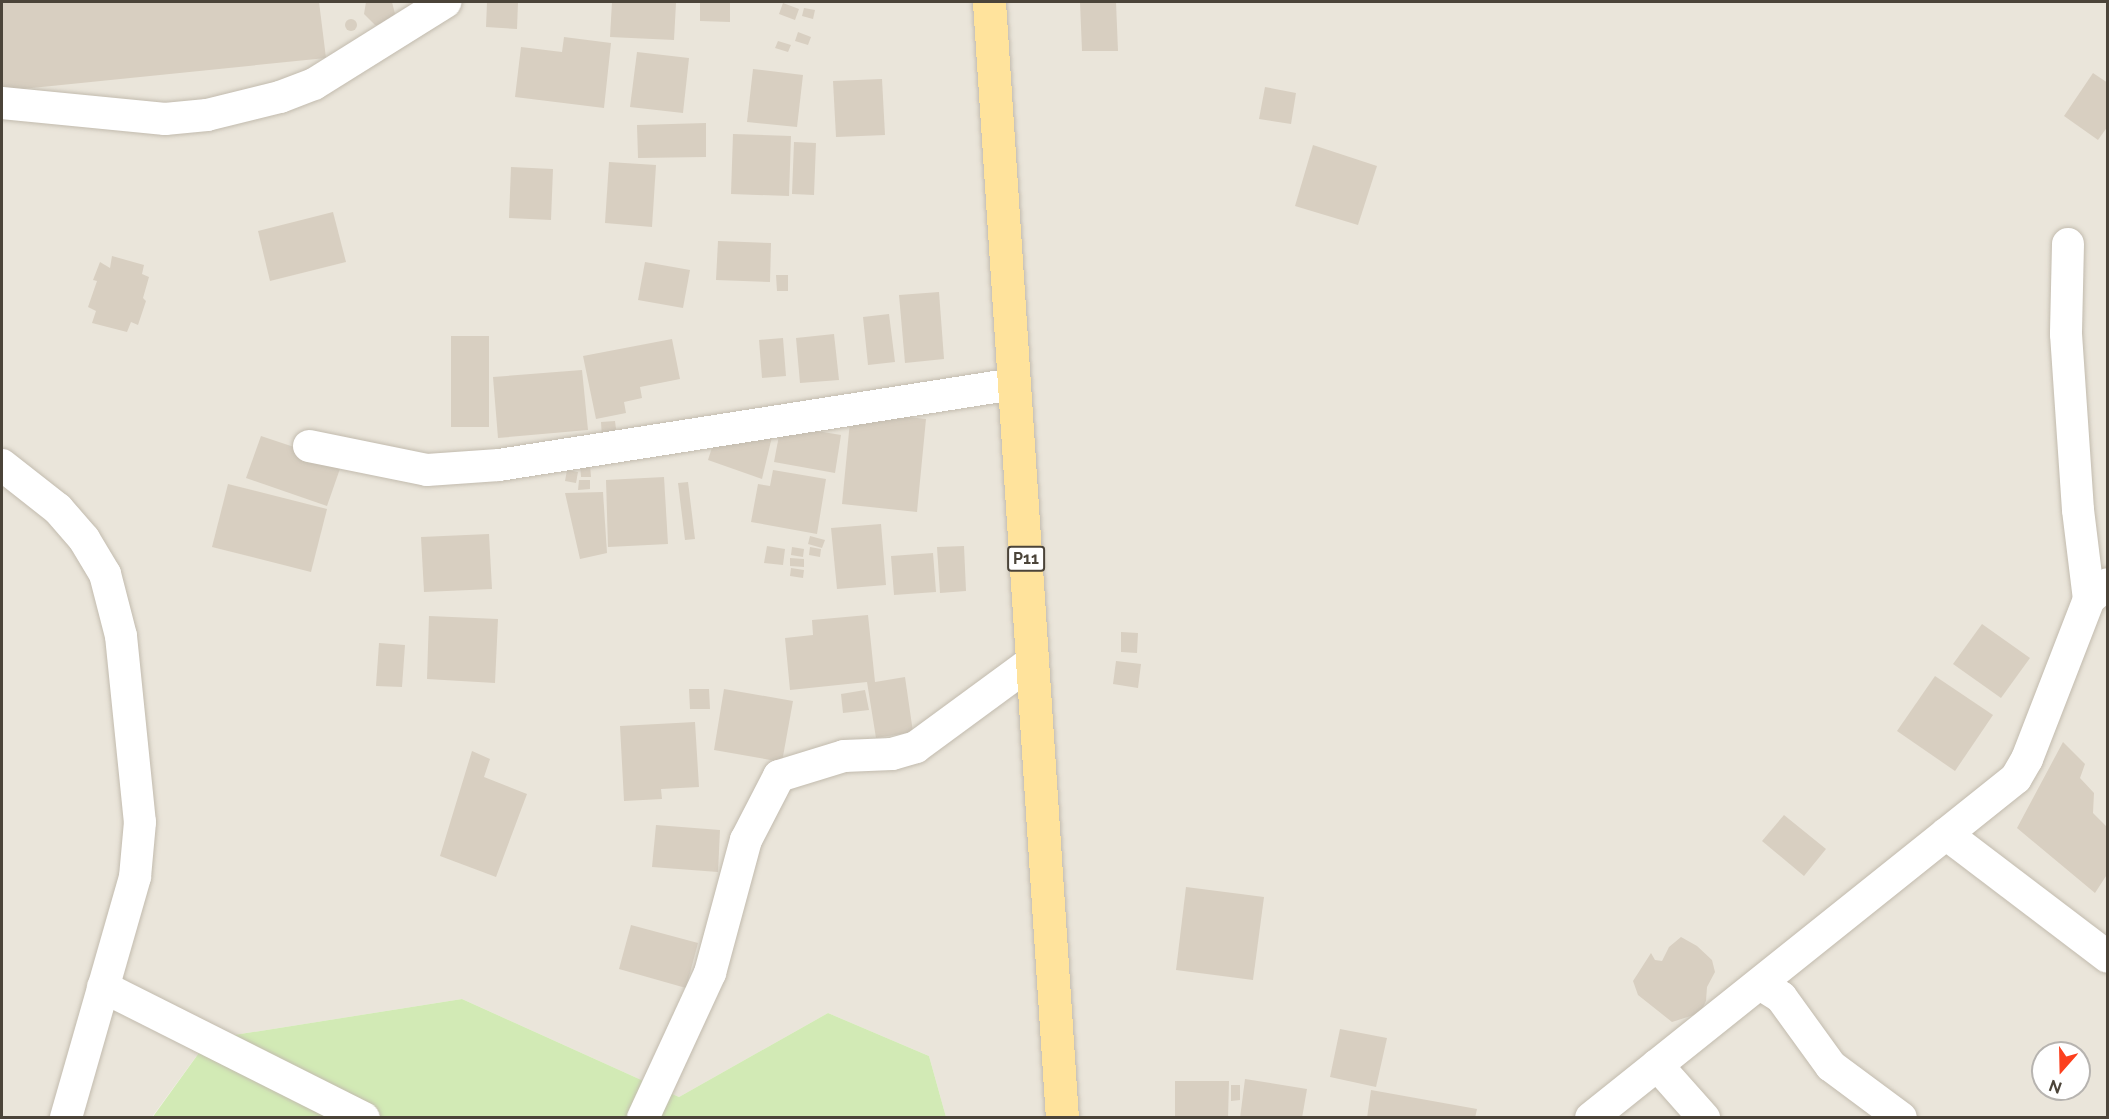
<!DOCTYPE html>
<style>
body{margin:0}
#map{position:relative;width:2109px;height:1119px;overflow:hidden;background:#f6f3ec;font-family:Raleway,sans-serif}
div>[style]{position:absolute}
.residential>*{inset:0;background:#eae5da}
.green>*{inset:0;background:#d2eab5}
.building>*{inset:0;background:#d8cfc1}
.round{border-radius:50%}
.roads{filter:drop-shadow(0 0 2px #c2bbae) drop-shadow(0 0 2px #c2bbae)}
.minor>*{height:32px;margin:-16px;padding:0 16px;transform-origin:16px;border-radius:16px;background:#fff}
.major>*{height:33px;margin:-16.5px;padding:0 16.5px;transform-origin:16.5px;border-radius:16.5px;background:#ffe39c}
span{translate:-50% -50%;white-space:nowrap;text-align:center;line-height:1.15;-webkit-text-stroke:4.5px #fff;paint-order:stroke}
.shield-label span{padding:2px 4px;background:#fff;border:2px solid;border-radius:4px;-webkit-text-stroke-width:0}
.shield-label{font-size:16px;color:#4b4439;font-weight:700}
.frame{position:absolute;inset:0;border:3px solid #4b4439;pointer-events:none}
.north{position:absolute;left:2031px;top:1041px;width:60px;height:60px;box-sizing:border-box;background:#fff;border:2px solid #b7b4b0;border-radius:50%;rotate:200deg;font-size:16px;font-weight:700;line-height:24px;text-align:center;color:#4b4439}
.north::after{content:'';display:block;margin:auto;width:21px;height:27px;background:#fc3f1d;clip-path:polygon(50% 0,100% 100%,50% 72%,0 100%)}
</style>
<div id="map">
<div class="residential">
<i style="clip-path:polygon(evenodd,2px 2px,2107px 2px,2107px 1117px,946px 1117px,929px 1056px,828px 1013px,679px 1097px,462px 999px,209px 1039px,152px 1117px,2px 1118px,2px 2px,2043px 1053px,2079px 1053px,2079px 1089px,2043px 1089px,2043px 1053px)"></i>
</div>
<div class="green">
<i style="clip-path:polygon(462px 999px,679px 1097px,828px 1013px,929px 1056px,946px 1117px,152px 1118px,209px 1039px)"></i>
</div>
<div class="building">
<i style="clip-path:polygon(2px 2px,319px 2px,326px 58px,2px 91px)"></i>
<i style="clip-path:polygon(366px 2px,392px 2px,395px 14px,383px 25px,375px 25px,364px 14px)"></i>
<i style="clip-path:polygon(487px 2px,518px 2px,517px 29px,486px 27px)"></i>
<i style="clip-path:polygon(612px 2px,676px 3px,674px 40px,610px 37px)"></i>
<i style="clip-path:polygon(700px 2px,730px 2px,730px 22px,700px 21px)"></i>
<i style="clip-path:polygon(1080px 2px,1116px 2px,1118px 51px,1082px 51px)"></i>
<i style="clip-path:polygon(783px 3px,799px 9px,795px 20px,779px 14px)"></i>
<i style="clip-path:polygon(804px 8px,815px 10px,813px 19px,802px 16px)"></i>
<i class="round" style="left:345px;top:19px;width:12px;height:12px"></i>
<i style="clip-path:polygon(798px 32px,811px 37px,808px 45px,795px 41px)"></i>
<i style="clip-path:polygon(564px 37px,611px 43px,604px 108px,515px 97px,521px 47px,562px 52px)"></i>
<i style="clip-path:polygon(778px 41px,791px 45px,788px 52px,775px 48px)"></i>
<i style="clip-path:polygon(637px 52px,689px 58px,683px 113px,630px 107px)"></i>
<i style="clip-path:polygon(753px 69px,803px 75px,797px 127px,747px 122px)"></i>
<i style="clip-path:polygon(2093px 73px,2108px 83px,2108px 126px,2098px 140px,2064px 116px)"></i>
<i style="clip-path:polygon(882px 79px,885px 135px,836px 137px,833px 81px)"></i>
<i style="clip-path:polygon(1265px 87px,1296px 93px,1291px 124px,1259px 119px)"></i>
<i style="clip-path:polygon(706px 123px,706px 157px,638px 158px,637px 125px)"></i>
<i style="clip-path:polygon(733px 134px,791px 136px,789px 196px,731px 194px)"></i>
<i style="clip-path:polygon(794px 142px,816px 143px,814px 195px,792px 194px)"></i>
<i style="clip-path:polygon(1313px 145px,1377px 166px,1358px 225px,1295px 206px)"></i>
<i style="clip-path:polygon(609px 162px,656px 165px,652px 227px,605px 223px)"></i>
<i style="clip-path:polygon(511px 167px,553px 169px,551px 220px,509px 218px)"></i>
<i style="clip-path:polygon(333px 212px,346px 262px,270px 281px,258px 231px)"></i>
<i style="clip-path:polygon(718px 241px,771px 243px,770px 282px,716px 280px)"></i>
<i style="clip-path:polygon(112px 256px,144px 265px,142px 274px,149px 277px,143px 298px,146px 301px,138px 325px,131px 322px,127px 332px,92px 323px,96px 311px,88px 307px,97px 281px,93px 280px,100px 262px,110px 268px)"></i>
<i style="clip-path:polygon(645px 262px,690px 270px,683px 308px,638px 300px)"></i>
<i style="clip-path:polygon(776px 275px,788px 275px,788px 291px,777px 291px)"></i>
<i style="clip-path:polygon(939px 292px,944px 359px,905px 363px,899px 295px)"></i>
<i style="clip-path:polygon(889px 314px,895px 362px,868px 365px,863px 317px)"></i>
<i style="clip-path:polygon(834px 334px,839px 380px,800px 383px,796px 338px)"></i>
<i style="clip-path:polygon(451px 336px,489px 336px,489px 427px,451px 427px)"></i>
<i style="clip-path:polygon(783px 338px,786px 376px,762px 378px,759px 340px)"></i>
<i style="clip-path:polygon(672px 339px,680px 379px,640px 387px,642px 398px,624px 402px,626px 413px,596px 419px,583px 356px)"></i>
<i style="clip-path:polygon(582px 370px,588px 430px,498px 438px,493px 377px)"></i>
<i style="clip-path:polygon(851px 411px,926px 419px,917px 512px,842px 504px)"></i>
<i style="clip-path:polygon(615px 421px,617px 437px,602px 438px,601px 422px)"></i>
<i style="clip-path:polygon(775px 424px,762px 479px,708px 460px,715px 438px)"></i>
<i style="clip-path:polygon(781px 425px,841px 435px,835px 473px,774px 462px)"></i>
<i style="clip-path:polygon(261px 436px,342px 463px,327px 506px,246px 478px)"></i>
<i style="clip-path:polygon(580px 464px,590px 464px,591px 477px,581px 477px)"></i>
<i style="clip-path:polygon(567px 470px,578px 472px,576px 483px,565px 481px)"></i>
<i style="clip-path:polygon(773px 470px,826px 479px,817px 534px,751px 522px,758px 484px,770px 486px)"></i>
<i style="clip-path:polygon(664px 477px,668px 544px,608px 547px,606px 480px)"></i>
<i style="clip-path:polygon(579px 480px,590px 480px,590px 489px,578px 490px)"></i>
<i style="clip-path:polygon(688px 482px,695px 539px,685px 540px,678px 483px)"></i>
<i style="clip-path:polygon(228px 484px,327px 509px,311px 572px,212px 547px)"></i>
<i style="clip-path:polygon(603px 492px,607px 553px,580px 559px,565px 493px)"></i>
<i style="clip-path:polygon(881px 524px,886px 585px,837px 589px,831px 528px)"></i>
<i style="clip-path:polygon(489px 534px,492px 589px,424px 592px,421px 537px)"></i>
<i style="clip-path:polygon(810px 536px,825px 540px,822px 548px,808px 544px)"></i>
<i style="clip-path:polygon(767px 546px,785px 549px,783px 565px,764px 563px)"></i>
<i style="clip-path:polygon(964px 546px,966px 591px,940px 593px,937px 547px)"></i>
<i style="clip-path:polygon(792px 547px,804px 549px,803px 557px,791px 555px)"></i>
<i style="clip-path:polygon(810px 547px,821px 549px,820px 557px,809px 555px)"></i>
<i style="clip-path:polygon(933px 553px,936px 592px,894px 595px,891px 556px)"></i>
<i style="clip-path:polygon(790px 558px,804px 559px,804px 567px,790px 566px)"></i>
<i style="clip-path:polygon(791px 568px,804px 570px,803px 578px,790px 576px)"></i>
<i style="clip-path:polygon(868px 615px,875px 682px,905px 677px,913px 732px,876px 738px,867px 682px,790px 690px,785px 638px,813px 635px,812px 620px)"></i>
<i style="clip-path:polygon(429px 616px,498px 619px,495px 683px,427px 679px)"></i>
<i style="clip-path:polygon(1982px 624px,2030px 658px,2001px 698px,1953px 664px)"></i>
<i style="clip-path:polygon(1121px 632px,1138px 633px,1137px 653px,1121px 652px)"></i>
<i style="clip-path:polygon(379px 643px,405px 645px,402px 687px,376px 686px)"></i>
<i style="clip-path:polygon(1116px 661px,1141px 664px,1138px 688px,1113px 684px)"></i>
<i style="clip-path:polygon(1935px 676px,1993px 715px,1955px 771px,1897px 731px)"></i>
<i style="clip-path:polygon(689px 689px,709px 689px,710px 709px,690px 709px)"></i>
<i style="clip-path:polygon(724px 689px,793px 701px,782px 762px,714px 750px)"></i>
<i style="clip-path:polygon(865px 690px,869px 710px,843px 713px,841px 694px)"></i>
<i style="clip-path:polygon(695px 722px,699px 787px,661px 789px,662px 799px,624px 801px,620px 726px)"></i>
<i style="clip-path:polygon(2063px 742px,2085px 764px,2080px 778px,2094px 793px,2093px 813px,2108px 828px,2108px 873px,2095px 893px,2017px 828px)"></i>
<i style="clip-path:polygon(472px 751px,490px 759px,484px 777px,527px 794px,496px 877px,440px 856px)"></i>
<i style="clip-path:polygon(1784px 815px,1826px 849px,1804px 876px,1762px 841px)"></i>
<i style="clip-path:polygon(656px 825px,720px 830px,718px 872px,652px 867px)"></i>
<i style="clip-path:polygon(1186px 887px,1264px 897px,1253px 980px,1176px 970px)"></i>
<i style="clip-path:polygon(631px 925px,698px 943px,686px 988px,619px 969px)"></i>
<i style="clip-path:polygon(1681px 937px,1697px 946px,1712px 960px,1715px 972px,1707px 987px,1706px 1001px,1700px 1013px,1672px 1022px,1638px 995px,1633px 981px,1651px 953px,1655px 960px,1662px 961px,1669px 947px)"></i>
<i style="clip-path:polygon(1340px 1029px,1387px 1038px,1376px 1087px,1330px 1077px)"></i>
<i style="clip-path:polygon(1245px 1079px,1307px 1089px,1302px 1118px,1240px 1118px)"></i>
<i style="clip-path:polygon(1175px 1081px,1229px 1081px,1228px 1118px,1175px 1118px)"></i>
<i style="clip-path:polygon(1231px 1085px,1240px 1085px,1240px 1100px,1231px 1101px)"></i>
<i style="clip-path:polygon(1371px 1090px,1477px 1109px,1475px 1118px,1367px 1118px)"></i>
</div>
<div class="roads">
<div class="minor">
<i style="left:2px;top:103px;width:164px;rotate:5.6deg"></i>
<i style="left:165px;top:119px;width:42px;rotate:-5.4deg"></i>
<i style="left:207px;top:115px;width:75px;rotate:-13.9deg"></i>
<i style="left:280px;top:97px;width:36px;rotate:-21deg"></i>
<i style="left:314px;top:84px;width:155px;rotate:-32deg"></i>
<i style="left:2068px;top:244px;width:90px;rotate:91.3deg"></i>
<i style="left:2066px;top:334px;width:176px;rotate:86.1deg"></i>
<i style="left:2078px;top:510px;width:90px;rotate:83deg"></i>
<i style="left:309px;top:446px;width:120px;rotate:11.5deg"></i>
<i style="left:427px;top:470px;width:72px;rotate:-4deg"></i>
<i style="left:499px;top:465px;width:521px;rotate:-8.94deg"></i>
<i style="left:2px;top:465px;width:71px;rotate:38.2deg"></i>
<i style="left:58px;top:509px;width:40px;rotate:49deg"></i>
<i style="left:84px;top:539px;width:41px;rotate:59deg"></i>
<i style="left:105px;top:574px;width:64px;rotate:75.5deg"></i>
<i style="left:121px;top:636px;width:187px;rotate:84.2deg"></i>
<i style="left:140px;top:822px;width:55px;rotate:95.2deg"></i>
<i style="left:135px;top:877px;width:251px;rotate:106deg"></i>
<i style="left:1946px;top:834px;width:203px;rotate:37.2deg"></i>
<i style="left:1760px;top:984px;width:25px;rotate:32deg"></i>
<i style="left:1781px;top:997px;width:85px;rotate:54.1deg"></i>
<i style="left:1831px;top:1066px;width:87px;rotate:36.6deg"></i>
<i style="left:103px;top:987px;width:292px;rotate:26.7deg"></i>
<i style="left:1657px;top:1065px;width:71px;rotate:48.4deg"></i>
<i style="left:643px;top:1118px;width:160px;rotate:-65.2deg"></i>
<i style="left:710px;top:973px;width:138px;rotate:-74.9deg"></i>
<i style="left:746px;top:840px;width:72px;rotate:-62.7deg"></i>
<i style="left:779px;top:776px;width:68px;rotate:-17.1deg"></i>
<i style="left:844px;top:756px;width:48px;rotate:-2.4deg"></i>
<i style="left:892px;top:754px;width:25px;rotate:-16deg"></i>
<i style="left:916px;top:747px;width:145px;rotate:-36.3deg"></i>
<i style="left:1591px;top:1118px;width:544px;rotate:-38.66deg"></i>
<i style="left:2016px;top:778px;width:22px;rotate:-60deg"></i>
<i style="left:2027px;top:759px;width:172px;rotate:-68.8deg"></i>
<i style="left:2089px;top:599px;width:24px;rotate:-38deg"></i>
</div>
<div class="major">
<i style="left:989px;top:2px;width:1118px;rotate:86.26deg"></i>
</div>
</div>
<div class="shield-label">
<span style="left:1026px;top:559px">P11</span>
</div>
<div class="frame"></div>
<div class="north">N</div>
</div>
